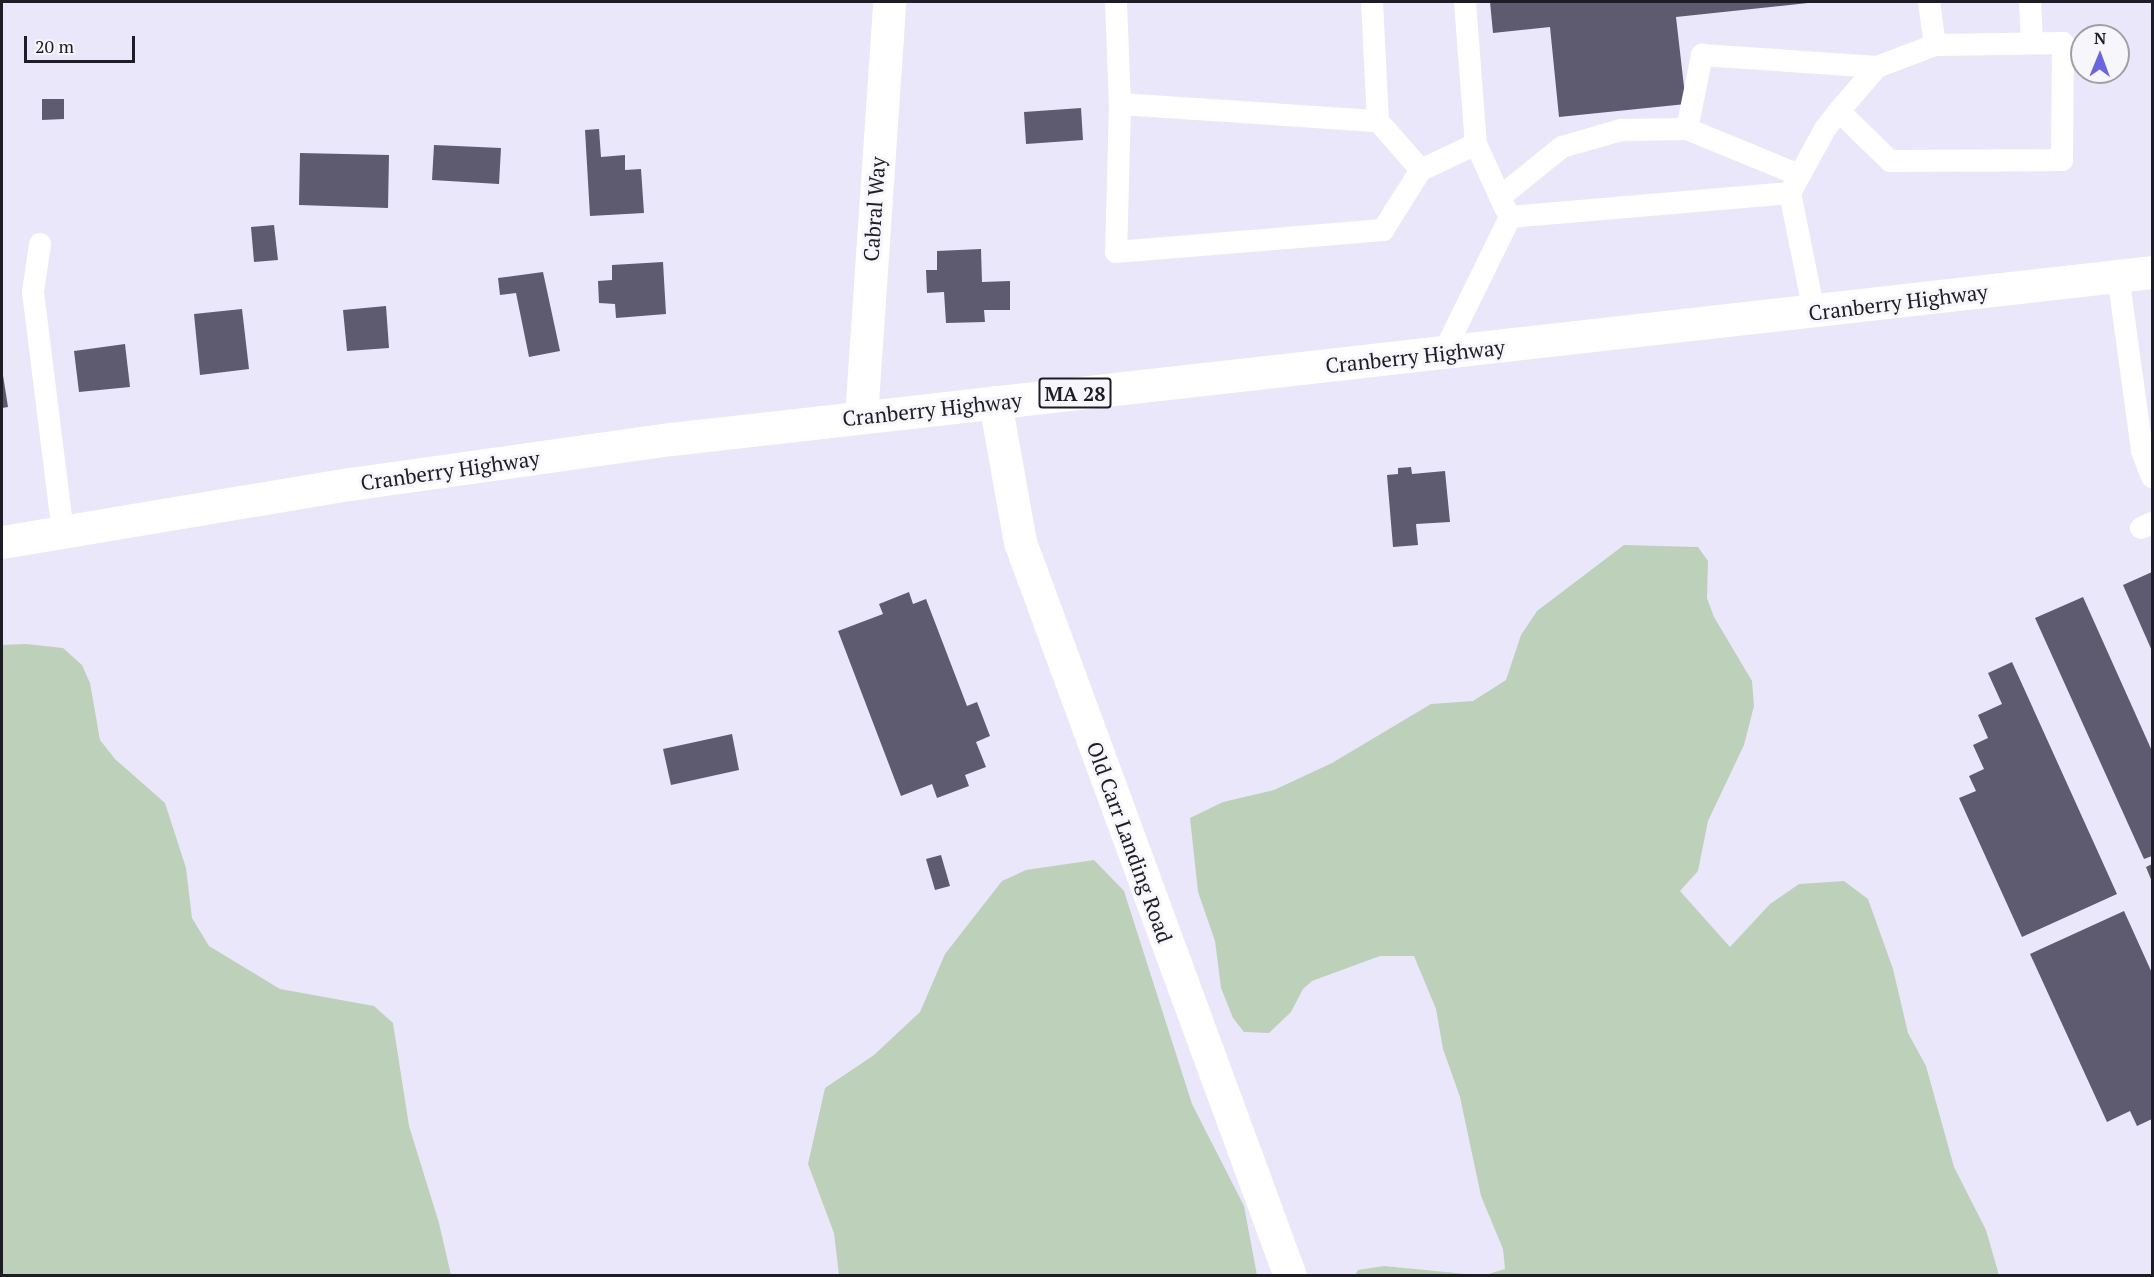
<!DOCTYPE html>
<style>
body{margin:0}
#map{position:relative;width:2154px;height:1277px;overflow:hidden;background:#eae7fb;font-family:"PT Serif",serif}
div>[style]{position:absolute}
.green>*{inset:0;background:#bdd1ba}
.building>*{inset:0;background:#5e5b70}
.service>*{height:22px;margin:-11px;padding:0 11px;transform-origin:11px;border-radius:11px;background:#fff}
.minor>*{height:33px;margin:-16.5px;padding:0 16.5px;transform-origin:16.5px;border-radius:16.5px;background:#fff}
.primary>*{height:33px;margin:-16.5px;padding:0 16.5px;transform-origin:16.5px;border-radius:16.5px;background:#fff}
span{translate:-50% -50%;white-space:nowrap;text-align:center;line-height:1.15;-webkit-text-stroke:6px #f7f6fb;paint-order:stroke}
.shield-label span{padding:2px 4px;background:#f7f6fb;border:2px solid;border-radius:4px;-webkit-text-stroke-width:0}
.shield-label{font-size:20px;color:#1e1c25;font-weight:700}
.street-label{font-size:21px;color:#1e1c25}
.frame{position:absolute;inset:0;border:3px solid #1e1c25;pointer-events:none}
.north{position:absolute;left:2070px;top:24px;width:60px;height:60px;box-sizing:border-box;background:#f7f6fb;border:2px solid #a09fa5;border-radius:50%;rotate:1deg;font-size:16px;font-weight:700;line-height:24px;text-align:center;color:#1e1c25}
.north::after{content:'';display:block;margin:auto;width:21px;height:27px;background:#6a66e0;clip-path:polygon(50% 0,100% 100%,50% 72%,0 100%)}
.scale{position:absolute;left:24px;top:36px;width:111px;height:27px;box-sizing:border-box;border:3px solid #1e1c25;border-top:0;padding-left:8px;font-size:18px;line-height:21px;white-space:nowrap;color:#1e1c25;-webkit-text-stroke:4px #f7f6fb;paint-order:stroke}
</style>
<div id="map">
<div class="green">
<i style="clip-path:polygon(1624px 545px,1698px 547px,1708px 561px,1707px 598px,1714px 617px,1752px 681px,1754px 706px,1744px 745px,1708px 821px,1698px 871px,1680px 891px,1730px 947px,1770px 904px,1799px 884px,1844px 881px,1868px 899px,1893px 969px,1908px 1033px,1926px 1066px,1954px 1167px,1986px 1230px,1999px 1275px,1485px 1275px,1505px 1269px,1503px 1249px,1481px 1196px,1460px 1097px,1443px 1049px,1436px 1009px,1414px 956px,1380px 956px,1312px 981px,1303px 989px,1291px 1012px,1269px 1033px,1244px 1032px,1233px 1018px,1221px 988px,1215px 941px,1198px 892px,1190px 818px,1223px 802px,1274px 790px,1332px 763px,1431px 704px,1473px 701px,1506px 680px,1521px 635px,1537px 611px)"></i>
<i style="clip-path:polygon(26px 644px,63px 648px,82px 665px,90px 683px,100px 740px,115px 759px,165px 803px,186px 868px,192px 918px,209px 946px,280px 989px,374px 1006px,393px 1023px,409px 1126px,439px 1223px,451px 1275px,2px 1275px,2px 645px)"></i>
<i style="clip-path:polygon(1094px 860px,1124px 891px,1192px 1104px,1244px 1206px,1257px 1275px,839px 1275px,834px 1233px,808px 1164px,825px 1088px,874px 1055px,920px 1012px,945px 954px,1002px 881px,1026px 870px)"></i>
<i style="clip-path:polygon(1384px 1266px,1476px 1275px,1355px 1275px,1358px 1270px)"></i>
</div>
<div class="building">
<i style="clip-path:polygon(1490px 2px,1808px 2px,1808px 3px,1676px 17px,1686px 104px,1559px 117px,1550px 27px,1493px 33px)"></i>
<i style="clip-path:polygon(42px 99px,64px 99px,64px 119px,42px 120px)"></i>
<i style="clip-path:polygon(1081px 108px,1083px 140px,1026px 144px,1024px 112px)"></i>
<i style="clip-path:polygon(599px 129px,601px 157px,625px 155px,625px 170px,641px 169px,644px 213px,590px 216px,585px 130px)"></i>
<i style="clip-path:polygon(434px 145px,501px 148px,499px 184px,432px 180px)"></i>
<i style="clip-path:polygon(300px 153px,389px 155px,388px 208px,299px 205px)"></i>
<i style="clip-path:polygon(274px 225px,278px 260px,254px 262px,251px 227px)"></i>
<i style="clip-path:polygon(981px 249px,982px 282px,1010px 281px,1010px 310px,984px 310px,985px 322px,946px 323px,944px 292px,927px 293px,926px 270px,937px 270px,937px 251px)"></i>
<i style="clip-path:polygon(663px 262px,666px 314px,616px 318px,615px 304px,599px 303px,598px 281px,612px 280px,612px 265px)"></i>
<i style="clip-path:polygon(543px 272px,560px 351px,529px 357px,516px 293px,500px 295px,498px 278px)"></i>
<i style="clip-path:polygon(386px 306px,389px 348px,347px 351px,343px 310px)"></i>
<i style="clip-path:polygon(242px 309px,249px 369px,200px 375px,194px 314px)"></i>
<i style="clip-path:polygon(125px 344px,130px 387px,79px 392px,74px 351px)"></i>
<i style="clip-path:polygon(2px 369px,8px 407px,2px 408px)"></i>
<i style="clip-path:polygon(1411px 467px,1412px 474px,1445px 471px,1450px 522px,1416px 524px,1418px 545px,1393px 547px,1387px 475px,1398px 474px,1398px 468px)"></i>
<i style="clip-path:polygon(2152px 572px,2152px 651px,2123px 585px)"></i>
<i style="clip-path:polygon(909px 592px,913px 604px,926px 599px,967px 706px,977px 702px,990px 736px,976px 742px,986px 767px,965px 775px,969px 786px,937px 798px,932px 784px,901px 796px,838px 631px,883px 614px,879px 604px)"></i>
<i style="clip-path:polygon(2083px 597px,2152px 751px,2152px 856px,2144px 859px,2035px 618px)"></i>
<i style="clip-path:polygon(2012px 662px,2117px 894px,2022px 937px,1959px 798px,1976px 791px,1969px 776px,1984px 769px,1973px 745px,1988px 738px,1978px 715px,2002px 704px,1988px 673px)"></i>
<i style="clip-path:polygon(732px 734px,739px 770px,671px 785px,663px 749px)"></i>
<i style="clip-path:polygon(941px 855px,950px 886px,935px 890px,926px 859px)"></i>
<i style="clip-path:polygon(2152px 864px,2152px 882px,2146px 867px)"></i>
<i style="clip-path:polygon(2124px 911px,2152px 973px,2152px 1119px,2137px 1126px,2130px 1111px,2107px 1122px,2030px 954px)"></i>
</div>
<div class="service">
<i style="left:1116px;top:2px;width:102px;rotate:87.8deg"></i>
<i style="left:1120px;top:104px;width:259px;rotate:3.8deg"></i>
<i style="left:1378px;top:121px;width:119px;rotate:-92.9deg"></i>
<i style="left:1465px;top:2px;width:142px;rotate:85.6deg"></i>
<i style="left:1929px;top:2px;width:43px;rotate:82.1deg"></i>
<i style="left:2030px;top:2px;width:41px;rotate:87.2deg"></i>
<i style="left:1120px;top:104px;width:148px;rotate:91.5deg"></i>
<i style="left:1116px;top:252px;width:268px;rotate:-4.7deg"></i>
<i style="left:1383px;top:230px;width:71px;rotate:-57.7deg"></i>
<i style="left:1421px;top:170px;width:65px;rotate:-131.3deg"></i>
<i style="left:1687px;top:129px;width:76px;rotate:-78.5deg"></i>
<i style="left:1702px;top:55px;width:175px;rotate:3.9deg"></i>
<i style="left:1421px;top:170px;width:61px;rotate:-25.3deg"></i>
<i style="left:1476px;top:144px;width:72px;rotate:65.6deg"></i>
<i style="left:1790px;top:193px;width:73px;rotate:-61.3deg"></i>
<i style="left:1825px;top:129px;width:23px;rotate:-52deg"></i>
<i style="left:1839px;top:111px;width:58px;rotate:-49.2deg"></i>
<i style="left:1877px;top:67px;width:62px;rotate:-20.8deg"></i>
<i style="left:1935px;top:45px;width:128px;rotate:-0.9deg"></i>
<i style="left:2063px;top:43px;width:117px;rotate:90.5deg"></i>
<i style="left:2062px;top:160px;width:172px;rotate:179.7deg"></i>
<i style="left:1890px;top:161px;width:71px;rotate:-135.6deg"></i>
<i style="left:1500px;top:197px;width:80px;rotate:-38.9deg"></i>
<i style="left:1562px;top:147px;width:61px;rotate:-16.1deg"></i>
<i style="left:1621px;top:130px;width:66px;rotate:-0.9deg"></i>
<i style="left:1687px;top:129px;width:121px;rotate:22.3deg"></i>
<i style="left:40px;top:244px;width:49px;rotate:98.3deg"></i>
<i style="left:33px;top:292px;width:242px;rotate:82.9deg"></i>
<i style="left:2118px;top:275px;width:178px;rotate:82.2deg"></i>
<i style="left:2142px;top:451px;width:28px;rotate:69deg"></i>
<i style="left:1444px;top:352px;width:150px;rotate:-63.9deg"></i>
<i style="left:1510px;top:217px;width:281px;rotate:-4.9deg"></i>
<i style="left:1790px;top:193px;width:121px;rotate:78.6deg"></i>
<i style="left:2141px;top:528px;width:12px;rotate:-24deg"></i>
</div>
<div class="minor">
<i style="left:995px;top:402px;width:142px;rotate:79.9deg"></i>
<i style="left:1020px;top:542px;width:782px;rotate:69.8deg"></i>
<i style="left:861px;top:417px;width:416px;rotate:-86.1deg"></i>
</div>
<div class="primary">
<i style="left:2px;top:542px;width:353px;rotate:-9.5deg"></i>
<i style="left:350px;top:484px;width:324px;rotate:-8deg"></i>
<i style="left:671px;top:439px;width:1490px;rotate:-6.43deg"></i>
</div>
<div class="shield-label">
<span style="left:1075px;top:393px">MA 28</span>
</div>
<div class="street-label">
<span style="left:874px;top:209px;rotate:-86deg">Cabral Way</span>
<span style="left:1898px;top:302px;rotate:-7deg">Cranberry Highway</span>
<span style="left:1415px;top:356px;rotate:-6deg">Cranberry Highway</span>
<span style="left:932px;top:409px;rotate:-6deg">Cranberry Highway</span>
<span style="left:450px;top:470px;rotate:-8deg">Cranberry Highway</span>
<span style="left:1130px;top:842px;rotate:70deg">Old Carr Landing Road</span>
</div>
<div class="frame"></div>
<div class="north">N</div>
<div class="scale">20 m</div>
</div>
